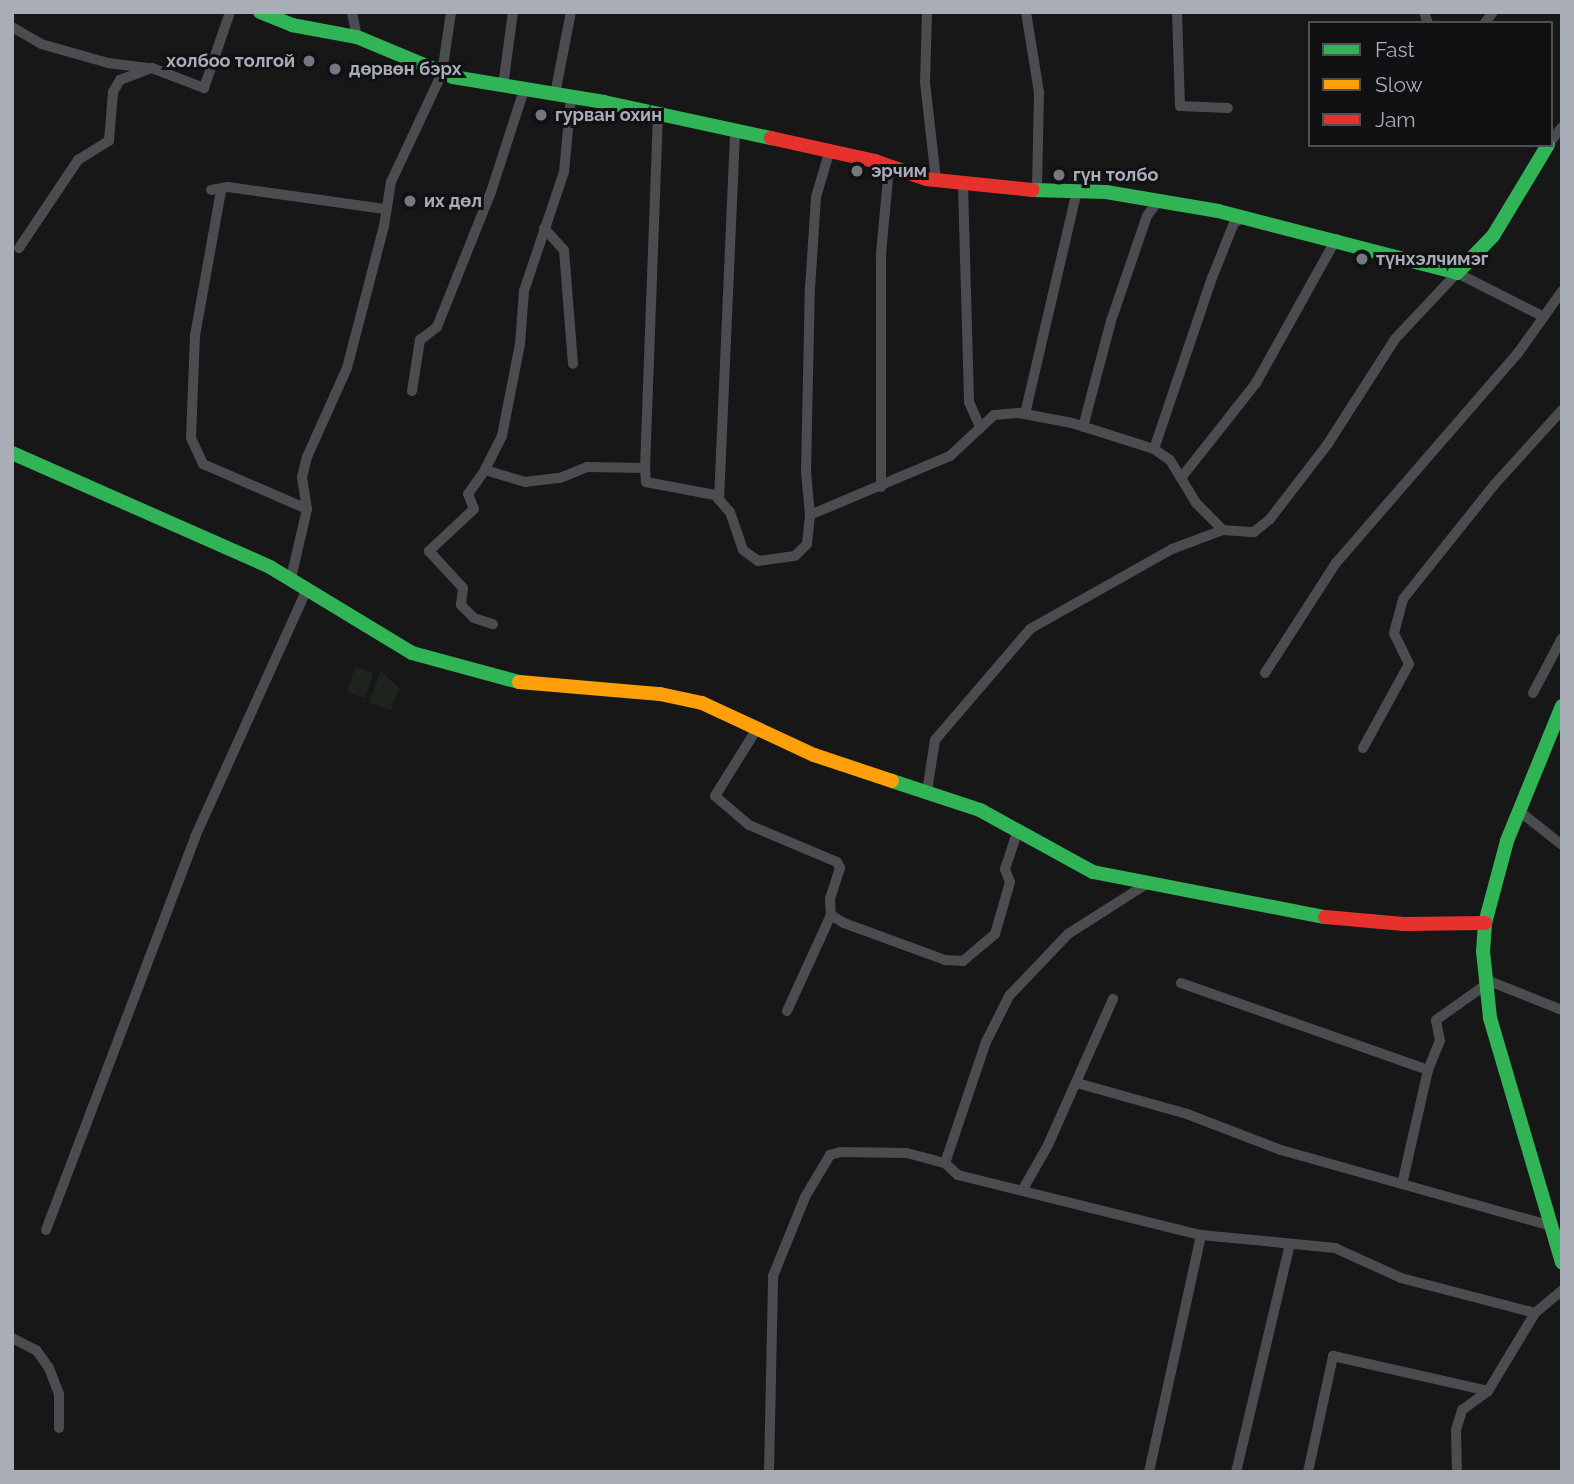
<!DOCTYPE html>
<meta charset="utf-8">
<style>
body{margin:0}
#map{position:relative;width:1574px;height:1484px;overflow:hidden;background:#171717;font-family:Raleway,sans-serif}
div>[style]{position:absolute}
.green>*{inset:0;background:#1d241e}
.street>*{height:10px;margin:-5px;padding:0 5px;transform-origin:5px;border-radius:5px;background:#4b4c50}
.fast>*{height:14px;margin:-7px;padding:0 7px;transform-origin:7px;border-radius:7px;background:#30b455}
.slow>*{height:14px;margin:-7px;padding:0 7px;transform-origin:7px;border-radius:7px;background:#ff9f0a}
.jam>*{height:14px;margin:-7px;padding:0 7px;transform-origin:7px;border-radius:7px;background:#e5322d}
.dots>*{width:19px;height:19px;translate:-50% -50%;box-sizing:border-box;border:4px solid #111113;border-radius:50%}
span{translate:-50% -50%;white-space:nowrap;text-align:center;line-height:1.15;-webkit-text-stroke:6px #111113;paint-order:stroke}
.poi-label{font-size:18px;color:#a8adb8;font-weight:700}
.right{translate:-100% -50%;text-align:right}
.left{translate:0 -50%;text-align:left}
.frame{position:absolute;inset:0;border:14px solid #a8adb8;pointer-events:none}
.legend{position:absolute;left:1308px;top:21px;width:245px;height:126px;box-sizing:border-box;background:#111113;border:2px solid #4d4f55;margin:0;padding:9px 12px;list-style:none;font-size:21px;color:#a8adb8}
.legend li{display:flex;align-items:center;gap:14px;height:35px}
.legend b{width:35px;border:2px solid #4d4f55}
</style>
<div id="map">
<div class="green">
<i style="clip-path:polygon(355px 667px,373px 673px,365px 698px,347px 692px)"></i>
<i style="clip-path:polygon(381px 671px,399px 688px,391px 710px,369px 702px)"></i>
</div>
<div class="street">
<i style="left:352px;top:12px;width:25px;rotate:79deg"></i>
<i style="left:927px;top:12px;width:70px;rotate:91.6deg"></i>
<i style="left:925px;top:82px;width:99px;rotate:83.6deg"></i>
<i style="left:1026px;top:12px;width:81px;rotate:80.8deg"></i>
<i style="left:1039px;top:92px;width:98px;rotate:91.2deg"></i>
<i style="left:1177px;top:12px;width:94px;rotate:88.2deg"></i>
<i style="left:1180px;top:106px;width:48px;rotate:2.4deg"></i>
<i style="left:1424px;top:12px;width:12px;rotate:70deg"></i>
<i style="left:1485px;top:23px;width:14px;rotate:-54deg"></i>
<i style="left:12px;top:27px;width:34px;rotate:30deg"></i>
<i style="left:41px;top:44px;width:70px;rotate:15.8deg"></i>
<i style="left:108px;top:63px;width:40px;rotate:7.1deg"></i>
<i style="left:503px;top:86px;width:75px;rotate:-82.3deg"></i>
<i style="left:555px;top:94px;width:84px;rotate:-79deg"></i>
<i style="left:571px;top:97px;width:75px;rotate:95.3deg"></i>
<i style="left:564px;top:172px;width:126px;rotate:108.6deg"></i>
<i style="left:524px;top:291px;width:53px;rotate:94.3deg"></i>
<i style="left:520px;top:344px;width:94px;rotate:101.1deg"></i>
<i style="left:502px;top:436px;width:38px;rotate:117deg"></i>
<i style="left:485px;top:470px;width:42px;rotate:16.7deg"></i>
<i style="left:525px;top:482px;width:35px;rotate:-7deg"></i>
<i style="left:560px;top:478px;width:29px;rotate:-22deg"></i>
<i style="left:587px;top:467px;width:58px;rotate:1deg"></i>
<i style="left:645px;top:468px;width:14px;rotate:86deg"></i>
<i style="left:646px;top:482px;width:70px;rotate:10.7deg"></i>
<i style="left:715px;top:495px;width:23px;rotate:49deg"></i>
<i style="left:730px;top:512px;width:40px;rotate:71.1deg"></i>
<i style="left:743px;top:550px;width:19px;rotate:36deg"></i>
<i style="left:758px;top:561px;width:37px;rotate:-8deg"></i>
<i style="left:795px;top:556px;width:17px;rotate:-45deg"></i>
<i style="left:807px;top:544px;width:29px;rotate:-84deg"></i>
<i style="left:810px;top:515px;width:152px;rotate:-22.9deg"></i>
<i style="left:950px;top:456px;width:60px;rotate:-43deg"></i>
<i style="left:994px;top:415px;width:25px;rotate:-5deg"></i>
<i style="left:1019px;top:413px;width:54px;rotate:10.7deg"></i>
<i style="left:1072px;top:423px;width:86px;rotate:17.6deg"></i>
<i style="left:1154px;top:449px;width:19px;rotate:35deg"></i>
<i style="left:1170px;top:460px;width:21px;rotate:59deg"></i>
<i style="left:1551px;top:141px;width:18px;rotate:-52deg"></i>
<i style="left:963px;top:185px;width:217px;rotate:88.4deg"></i>
<i style="left:969px;top:402px;width:27px;rotate:66deg"></i>
<i style="left:211px;top:190px;width:17px;rotate:-10deg"></i>
<i style="left:228px;top:187px;width:158px;rotate:8deg"></i>
<i style="left:221px;top:191px;width:146px;rotate:100.2deg"></i>
<i style="left:195px;top:335px;width:103px;rotate:92.2deg"></i>
<i style="left:191px;top:438px;width:29px;rotate:65deg"></i>
<i style="left:203px;top:464px;width:113px;rotate:23.4deg"></i>
<i style="left:544px;top:228px;width:30px;rotate:48deg"></i>
<i style="left:564px;top:250px;width:114px;rotate:85.5deg"></i>
<i style="left:19px;top:248px;width:106px;rotate:-56.2deg"></i>
<i style="left:78px;top:160px;width:36px;rotate:-32deg"></i>
<i style="left:109px;top:141px;width:49px;rotate:-85.3deg"></i>
<i style="left:113px;top:92px;width:14px;rotate:-60deg"></i>
<i style="left:120px;top:80px;width:34px;rotate:-21deg"></i>
<i style="left:152px;top:68px;width:56px;rotate:21deg"></i>
<i style="left:204px;top:88px;width:80px;rotate:-71.1deg"></i>
<i style="left:412px;top:391px;width:52px;rotate:-81.1deg"></i>
<i style="left:420px;top:340px;width:21px;rotate:-37deg"></i>
<i style="left:437px;top:327px;width:145px;rotate:-68.2deg"></i>
<i style="left:491px;top:192px;width:107px;rotate:-72.1deg"></i>
<i style="left:1025px;top:414px;width:229px;rotate:-76.9deg"></i>
<i style="left:1083px;top:427px;width:110px;rotate:-75.2deg"></i>
<i style="left:1111px;top:321px;width:111px;rotate:-71.1deg"></i>
<i style="left:1147px;top:216px;width:19px;rotate:-54deg"></i>
<i style="left:1154px;top:449px;width:181px;rotate:-71.3deg"></i>
<i style="left:1212px;top:278px;width:59px;rotate:-68.2deg"></i>
<i style="left:1234px;top:223px;width:12px;rotate:-31deg"></i>
<i style="left:645px;top:468px;width:353px;rotate:-87.9deg"></i>
<i style="left:485px;top:470px;width:29px;rotate:125deg"></i>
<i style="left:468px;top:494px;width:16px;rotate:68deg"></i>
<i style="left:474px;top:509px;width:62px;rotate:137deg"></i>
<i style="left:429px;top:551px;width:50px;rotate:47.4deg"></i>
<i style="left:463px;top:588px;width:17px;rotate:97deg"></i>
<i style="left:461px;top:605px;width:18px;rotate:45deg"></i>
<i style="left:474px;top:618px;width:20px;rotate:18deg"></i>
<i style="left:881px;top:487px;width:233px;rotate:-90deg"></i>
<i style="left:881px;top:254px;width:87px;rotate:-84.7deg"></i>
<i style="left:719px;top:500px;width:366px;rotate:-87.5deg"></i>
<i style="left:810px;top:515px;width:43px;rotate:-95.3deg"></i>
<i style="left:806px;top:472px;width:184px;rotate:-88.8deg"></i>
<i style="left:810px;top:288px;width:91px;rotate:-86.2deg"></i>
<i style="left:816px;top:197px;width:46px;rotate:-73.5deg"></i>
<i style="left:1223px;top:530px;width:38px;rotate:-135deg"></i>
<i style="left:1196px;top:503px;width:29px;rotate:-121deg"></i>
<i style="left:1181px;top:478px;width:121px;rotate:-51.7deg"></i>
<i style="left:1256px;top:383px;width:165px;rotate:-60.9deg"></i>
<i style="left:291px;top:578px;width:71px;rotate:-76.9deg"></i>
<i style="left:307px;top:509px;width:32px;rotate:-99deg"></i>
<i style="left:302px;top:477px;width:21px;rotate:-76deg"></i>
<i style="left:307px;top:457px;width:98px;rotate:-65.8deg"></i>
<i style="left:347px;top:368px;width:147px;rotate:-75.4deg"></i>
<i style="left:384px;top:226px;width:45px;rotate:-81deg"></i>
<i style="left:391px;top:182px;width:120px;rotate:-64.9deg"></i>
<i style="left:442px;top:73px;width:62px;rotate:-81.6deg"></i>
<i style="left:1265px;top:673px;width:131px;rotate:-57.2deg"></i>
<i style="left:1336px;top:563px;width:278px;rotate:-49.1deg"></i>
<i style="left:1518px;top:353px;width:76px;rotate:-54.6deg"></i>
<i style="left:1533px;top:693px;width:62px;rotate:-62.2deg"></i>
<i style="left:758px;top:727px;width:81px;rotate:121.9deg"></i>
<i style="left:715px;top:796px;width:45px;rotate:40.5deg"></i>
<i style="left:749px;top:825px;width:95px;rotate:22.8deg"></i>
<i style="left:837px;top:862px;width:7px;rotate:63deg"></i>
<i style="left:840px;top:868px;width:32px;rotate:108deg"></i>
<i style="left:830px;top:898px;width:17px;rotate:87deg"></i>
<i style="left:831px;top:915px;width:15px;rotate:32deg"></i>
<i style="left:844px;top:923px;width:108px;rotate:20.1deg"></i>
<i style="left:945px;top:960px;width:18px;rotate:3deg"></i>
<i style="left:963px;top:961px;width:42px;rotate:-40.2deg"></i>
<i style="left:995px;top:934px;width:54px;rotate:-73.9deg"></i>
<i style="left:1010px;top:882px;width:14px;rotate:-111deg"></i>
<i style="left:1005px;top:869px;width:41px;rotate:-71.6deg"></i>
<i style="left:1363px;top:748px;width:96px;rotate:-61.3deg"></i>
<i style="left:1409px;top:664px;width:34px;rotate:-116deg"></i>
<i style="left:1394px;top:633px;width:35px;rotate:-75deg"></i>
<i style="left:1403px;top:599px;width:146px;rotate:-51.4deg"></i>
<i style="left:1494px;top:485px;width:101px;rotate:-47.8deg"></i>
<i style="left:927px;top:791px;width:52px;rotate:-81.1deg"></i>
<i style="left:935px;top:740px;width:146px;rotate:-49.4deg"></i>
<i style="left:1030px;top:629px;width:163px;rotate:-29.4deg"></i>
<i style="left:1172px;top:549px;width:54px;rotate:-20.4deg"></i>
<i style="left:1223px;top:530px;width:31px;rotate:4deg"></i>
<i style="left:1254px;top:532px;width:21px;rotate:-39deg"></i>
<i style="left:1270px;top:519px;width:93px;rotate:-52.4deg"></i>
<i style="left:1327px;top:445px;width:126px;rotate:-57.3deg"></i>
<i style="left:1395px;top:339px;width:91px;rotate:-46.8deg"></i>
<i style="left:1457px;top:273px;width:95px;rotate:26.8deg"></i>
<i style="left:1519px;top:811px;width:55px;rotate:38.3deg"></i>
<i style="left:1484px;top:979px;width:84px;rotate:21.7deg"></i>
<i style="left:1181px;top:983px;width:262px;rotate:19.4deg"></i>
<i style="left:1428px;top:1070px;width:117px;rotate:102.8deg"></i>
<i style="left:787px;top:1011px;width:106px;rotate:-65.4deg"></i>
<i style="left:1428px;top:1070px;width:31px;rotate:-68deg"></i>
<i style="left:1440px;top:1041px;width:21px;rotate:-101deg"></i>
<i style="left:1436px;top:1020px;width:59px;rotate:-35.3deg"></i>
<i style="left:1077px;top:1083px;width:114px;rotate:15.7deg"></i>
<i style="left:1187px;top:1114px;width:101px;rotate:21deg"></i>
<i style="left:1281px;top:1150px;width:280px;rotate:15.7deg"></i>
<i style="left:945px;top:1163px;width:128px;rotate:-71.3deg"></i>
<i style="left:986px;top:1042px;width:51px;rotate:-63.4deg"></i>
<i style="left:1009px;top:996px;width:86px;rotate:-46.4deg"></i>
<i style="left:1068px;top:934px;width:91px;rotate:-32.5deg"></i>
<i style="left:1022px;top:1191px;width:53px;rotate:-60.5deg"></i>
<i style="left:1048px;top:1145px;width:160px;rotate:-66deg"></i>
<i style="left:46px;top:1230px;width:420px;rotate:-69.2deg"></i>
<i style="left:195px;top:837px;width:274px;rotate:-65.7deg"></i>
<i style="left:12px;top:1338px;width:28px;rotate:27deg"></i>
<i style="left:37px;top:1351px;width:21px;rotate:55deg"></i>
<i style="left:49px;top:1368px;width:28px;rotate:69deg"></i>
<i style="left:59px;top:1394px;width:34px;rotate:90deg"></i>
<i style="left:769px;top:1472px;width:196px;rotate:-88.8deg"></i>
<i style="left:773px;top:1276px;width:85px;rotate:-67.9deg"></i>
<i style="left:805px;top:1197px;width:49px;rotate:-59.2deg"></i>
<i style="left:830px;top:1155px;width:11px;rotate:-15deg"></i>
<i style="left:841px;top:1152px;width:66px;rotate:0.9deg"></i>
<i style="left:907px;top:1153px;width:39px;rotate:15deg"></i>
<i style="left:945px;top:1163px;width:18px;rotate:43deg"></i>
<i style="left:958px;top:1175px;width:250px;rotate:13.9deg"></i>
<i style="left:1201px;top:1235px;width:135px;rotate:5.5deg"></i>
<i style="left:1335px;top:1248px;width:72px;rotate:24.4deg"></i>
<i style="left:1401px;top:1278px;width:138px;rotate:14.6deg"></i>
<i style="left:1149px;top:1472px;width:243px;rotate:-77.6deg"></i>
<i style="left:1236px;top:1472px;width:234px;rotate:-76.7deg"></i>
<i style="left:1308px;top:1472px;width:119px;rotate:-77.8deg"></i>
<i style="left:1333px;top:1356px;width:159px;rotate:12.7deg"></i>
<i style="left:1457px;top:1472px;width:42px;rotate:-91.4deg"></i>
<i style="left:1456px;top:1430px;width:21px;rotate:-73deg"></i>
<i style="left:1462px;top:1410px;width:32px;rotate:-36deg"></i>
<i style="left:1488px;top:1391px;width:91px;rotate:-58.9deg"></i>
<i style="left:1535px;top:1313px;width:35px;rotate:-40deg"></i>
</div>
<div class="fast">
<i style="left:260px;top:12px;width:35px;rotate:22deg"></i>
<i style="left:292px;top:25px;width:66px;rotate:10.5deg"></i>
<i style="left:357px;top:37px;width:104px;rotate:22.6deg"></i>
<i style="left:453px;top:77px;width:153px;rotate:9.4deg"></i>
<i style="left:604px;top:102px;width:171px;rotate:12.2deg"></i>
<i style="left:1032px;top:190px;width:74px;rotate:1.5deg"></i>
<i style="left:1106px;top:192px;width:114px;rotate:9.6deg"></i>
<i style="left:1218px;top:211px;width:247px;rotate:14.5deg"></i>
<i style="left:1457px;top:273px;width:52px;rotate:-45.8deg"></i>
<i style="left:1493px;top:236px;width:106px;rotate:-58.9deg"></i>
<i style="left:12px;top:453px;width:282px;rotate:23.8deg"></i>
<i style="left:270px;top:567px;width:166px;rotate:31.2deg"></i>
<i style="left:412px;top:653px;width:111px;rotate:15.2deg"></i>
<i style="left:1562px;top:706px;width:146px;rotate:112.2deg"></i>
<i style="left:1507px;top:841px;width:85px;rotate:105deg"></i>
<i style="left:1485px;top:923px;width:28px;rotate:94deg"></i>
<i style="left:1483px;top:951px;width:67px;rotate:84deg"></i>
<i style="left:1490px;top:1018px;width:255px;rotate:73.6deg"></i>
<i style="left:892px;top:781px;width:93px;rotate:18.2deg"></i>
<i style="left:980px;top:810px;width:129px;rotate:28.8deg"></i>
<i style="left:1093px;top:872px;width:236px;rotate:11deg"></i>
</div>
<div class="slow">
<i style="left:519px;top:682px;width:142px;rotate:4.9deg"></i>
<i style="left:660px;top:694px;width:43px;rotate:12.1deg"></i>
<i style="left:702px;top:703px;width:123px;rotate:24.9deg"></i>
<i style="left:814px;top:755px;width:82px;rotate:18.4deg"></i>
</div>
<div class="jam">
<i style="left:771px;top:138px;width:107px;rotate:12.5deg"></i>
<i style="left:875px;top:161px;width:54px;rotate:19.4deg"></i>
<i style="left:926px;top:179px;width:107px;rotate:5.9deg"></i>
<i style="left:1325px;top:917px;width:79px;rotate:5.1deg"></i>
<i style="left:1404px;top:924px;width:81px;rotate:-0.7deg"></i>
</div>
<div class="dots">
<i style="left:309px;top:61px;background:#757880"></i>
<i style="left:335px;top:69px;background:#757880"></i>
<i style="left:541px;top:115px;background:#757880"></i>
<i style="left:857px;top:171px;background:#757880"></i>
<i style="left:1059px;top:175px;background:#757880"></i>
<i style="left:410px;top:201px;background:#757880"></i>
<i style="left:1362px;top:259px;background:#757880"></i>
</div>
<div class="poi-label">
<span class="right" style="left:295px;top:61px">холбоо толгой</span>
<span class="left" style="left:349px;top:69px">дөрвөн бэрх</span>
<span class="left" style="left:555px;top:115px">гурван охин</span>
<span class="left" style="left:871px;top:171px">эрчим</span>
<span class="left" style="left:1073px;top:175px">гүн толбо</span>
<span class="left" style="left:424px;top:201px">их дөл</span>
<span class="left" style="left:1376px;top:259px">түнхэлчимэг</span>
</div>
<div class="frame"></div>
<ul class="legend">
<li><b style="height:9px;background:#30b455"></b>Fast</li>
<li><b style="height:9px;background:#ff9f0a"></b>Slow</li>
<li><b style="height:9px;background:#e5322d"></b>Jam</li>
</ul>
</div>
